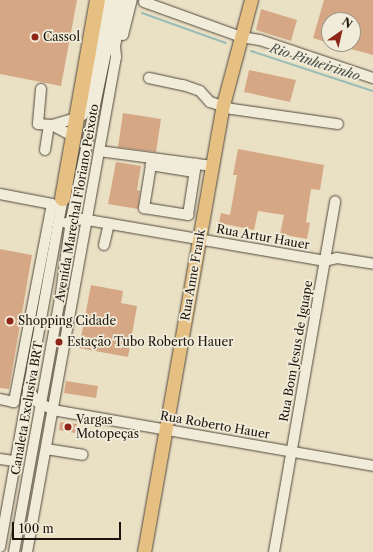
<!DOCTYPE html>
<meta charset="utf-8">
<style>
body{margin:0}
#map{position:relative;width:373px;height:552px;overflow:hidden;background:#eae1c5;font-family:"Libre Caslon Text",serif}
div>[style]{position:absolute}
.stream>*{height:2px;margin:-1px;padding:0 1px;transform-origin:1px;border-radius:1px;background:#98bdb7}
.building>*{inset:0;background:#d6a785}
.roads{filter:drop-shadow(0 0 1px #51473c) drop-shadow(0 0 1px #51473c)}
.minor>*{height:10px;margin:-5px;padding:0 5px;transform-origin:5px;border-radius:5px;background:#f1ecd9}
.major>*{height:13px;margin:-6.5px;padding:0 6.5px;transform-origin:6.5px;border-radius:6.5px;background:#e5c082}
.highway>*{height:15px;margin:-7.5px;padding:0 7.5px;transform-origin:7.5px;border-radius:7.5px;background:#e5c082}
.dots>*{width:11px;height:11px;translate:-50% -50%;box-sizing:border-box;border:2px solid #f1ecd9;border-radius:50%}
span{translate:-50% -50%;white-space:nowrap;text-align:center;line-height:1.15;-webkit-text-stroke:3.5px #f1ecd9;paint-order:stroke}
.poi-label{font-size:12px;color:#1e140e}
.left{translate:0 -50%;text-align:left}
.street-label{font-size:12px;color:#1e140e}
.water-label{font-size:13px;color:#494f49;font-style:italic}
.north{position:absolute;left:321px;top:12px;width:40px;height:40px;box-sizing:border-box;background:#f1ecd9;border:1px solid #9d9688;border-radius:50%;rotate:34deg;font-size:11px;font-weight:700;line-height:16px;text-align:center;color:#1e140e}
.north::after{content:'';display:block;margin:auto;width:14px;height:18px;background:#8f2418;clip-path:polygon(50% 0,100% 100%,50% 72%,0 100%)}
.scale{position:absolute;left:12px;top:522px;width:109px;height:18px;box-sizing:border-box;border:2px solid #1e140e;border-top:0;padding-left:5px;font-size:12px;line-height:14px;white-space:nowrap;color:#1e140e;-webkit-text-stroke:3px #f1ecd9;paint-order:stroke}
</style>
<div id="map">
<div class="stream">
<i style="left:142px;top:13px;width:89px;rotate:19.7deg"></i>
<i style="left:251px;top:51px;width:128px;rotate:18.2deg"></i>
</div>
<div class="building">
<i style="clip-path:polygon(0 0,77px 0,61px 86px,0 74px)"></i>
<i style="clip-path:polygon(324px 0,373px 0,373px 55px,340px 46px,353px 44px,353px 20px,329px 20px,329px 43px,313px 38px)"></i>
<i style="clip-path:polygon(261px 9px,297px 20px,291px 41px,256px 30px)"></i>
<i style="clip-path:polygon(249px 70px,296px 80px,290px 102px,244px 92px)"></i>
<i style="clip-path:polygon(123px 113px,161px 119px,156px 152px,118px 147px)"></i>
<i style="clip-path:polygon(238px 149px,324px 165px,320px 190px,311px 189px,306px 222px,310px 223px,307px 239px,280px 234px,284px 215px,258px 211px,254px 230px,219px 223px,221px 213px,230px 215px,237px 175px,233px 175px)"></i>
<i style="clip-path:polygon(116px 162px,141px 166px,137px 190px,140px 191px,138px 209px,108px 204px)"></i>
<i style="clip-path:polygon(0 249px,32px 255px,9px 389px,0 388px)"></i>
<i style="clip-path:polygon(91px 285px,123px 291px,121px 303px,137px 306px,128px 357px,79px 348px)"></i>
<i style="clip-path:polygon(66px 381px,98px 386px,96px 398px,64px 393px)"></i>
<i style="clip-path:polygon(60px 422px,77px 424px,75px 433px,59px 430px)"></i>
</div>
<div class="roads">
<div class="minor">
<i style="left:144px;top:2px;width:103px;rotate:19.8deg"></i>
<i style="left:241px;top:37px;width:19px;rotate:9deg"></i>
<i style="left:260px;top:40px;width:119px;rotate:18.6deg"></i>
<i style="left:123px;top:35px;width:36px;rotate:-76deg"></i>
<i style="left:149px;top:78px;width:35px;rotate:12deg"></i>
<i style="left:183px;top:85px;width:18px;rotate:19deg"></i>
<i style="left:200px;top:91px;width:15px;rotate:48deg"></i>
<i style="left:210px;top:102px;width:23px;rotate:18deg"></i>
<i style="left:232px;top:109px;width:107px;rotate:8.1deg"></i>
<i style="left:41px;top:89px;width:35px;rotate:95deg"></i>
<i style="left:38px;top:124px;width:14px;rotate:4deg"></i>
<i style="left:52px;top:125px;width:25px;rotate:-16deg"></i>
<i style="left:83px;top:115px;width:118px;rotate:-77.3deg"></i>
<i style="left:52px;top:125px;width:24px;rotate:28deg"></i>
<i style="left:45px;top:150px;width:25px;rotate:-81deg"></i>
<i style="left:99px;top:151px;width:114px;rotate:7.6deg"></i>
<i style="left:194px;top:172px;width:44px;rotate:-170.8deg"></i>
<i style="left:151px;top:165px;width:44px;rotate:99.2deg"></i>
<i style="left:144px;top:208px;width:45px;rotate:9deg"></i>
<i style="left:188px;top:215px;width:52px;rotate:-81.1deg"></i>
<i style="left:0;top:194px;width:53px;rotate:10.9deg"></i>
<i style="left:52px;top:204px;width:202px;rotate:100.9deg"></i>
<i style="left:14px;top:402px;width:14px;rotate:-168deg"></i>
<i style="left:66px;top:223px;width:16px;rotate:-14deg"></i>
<i style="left:82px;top:219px;width:247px;rotate:9.8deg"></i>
<i style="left:325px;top:261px;width:12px;rotate:-14deg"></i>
<i style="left:337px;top:258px;width:36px;rotate:9deg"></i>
<i style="left:104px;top:245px;width:22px;rotate:-77deg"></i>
<i style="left:28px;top:388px;width:15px;rotate:58deg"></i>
<i style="left:36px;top:401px;width:19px;rotate:28deg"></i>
<i style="left:53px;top:410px;width:325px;rotate:9.9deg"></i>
<i style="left:46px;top:449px;width:37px;rotate:9deg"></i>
<i style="left:0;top:459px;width:15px;rotate:8deg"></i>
<i style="left:0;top:547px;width:360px;rotate:-79.8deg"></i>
<i style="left:14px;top:552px;width:263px;rotate:-79.7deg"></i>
<i style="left:61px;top:293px;width:74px;rotate:-82.2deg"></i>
<i style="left:71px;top:220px;width:225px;rotate:-78.2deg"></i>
<i style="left:27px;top:552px;width:503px;rotate:-79.81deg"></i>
<i style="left:116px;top:57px;width:11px;rotate:-95deg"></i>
<i style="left:115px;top:46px;width:47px;rotate:-78.9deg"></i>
<i style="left:274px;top:552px;width:356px;rotate:-80.1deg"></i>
</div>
<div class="major">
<i style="left:144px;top:552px;width:454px;rotate:-80deg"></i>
<i style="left:223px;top:105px;width:109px;rotate:-75.1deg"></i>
</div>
<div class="highway">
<i style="left:62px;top:198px;width:201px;rotate:-80deg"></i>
</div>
</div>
<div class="dots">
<i style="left:35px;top:37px;background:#8f2418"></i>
<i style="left:10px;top:321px;background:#8f2418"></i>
<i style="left:59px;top:342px;background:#8f2418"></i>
<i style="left:68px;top:427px;background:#8f2418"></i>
</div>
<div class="poi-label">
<span class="left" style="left:43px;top:37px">Cassol</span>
<span class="left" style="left:18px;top:321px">Shopping Cidade</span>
<span class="left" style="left:67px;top:342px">Estação Tubo Roberto Hauer</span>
<span class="left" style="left:76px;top:427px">Vargas<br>Motopeças</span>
</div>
<div class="street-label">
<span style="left:77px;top:203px;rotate:-80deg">Avenida Marechal Floriano Peixoto</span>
<span style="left:263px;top:237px;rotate:10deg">Rua Artur Hauer</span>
<span style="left:193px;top:275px;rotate:-80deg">Rua Anne Frank</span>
<span style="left:296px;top:351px;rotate:-80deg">Rua Bom Jesus de Iguape</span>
<span style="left:27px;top:408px;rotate:-80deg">Canaleta Exclusiva BRT</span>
<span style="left:215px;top:425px;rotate:10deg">Rua Roberto Hauer</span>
</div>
<div class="water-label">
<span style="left:315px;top:62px;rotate:18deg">Rio Pinheirinho</span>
</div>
<div class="north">N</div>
<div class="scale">100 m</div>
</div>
